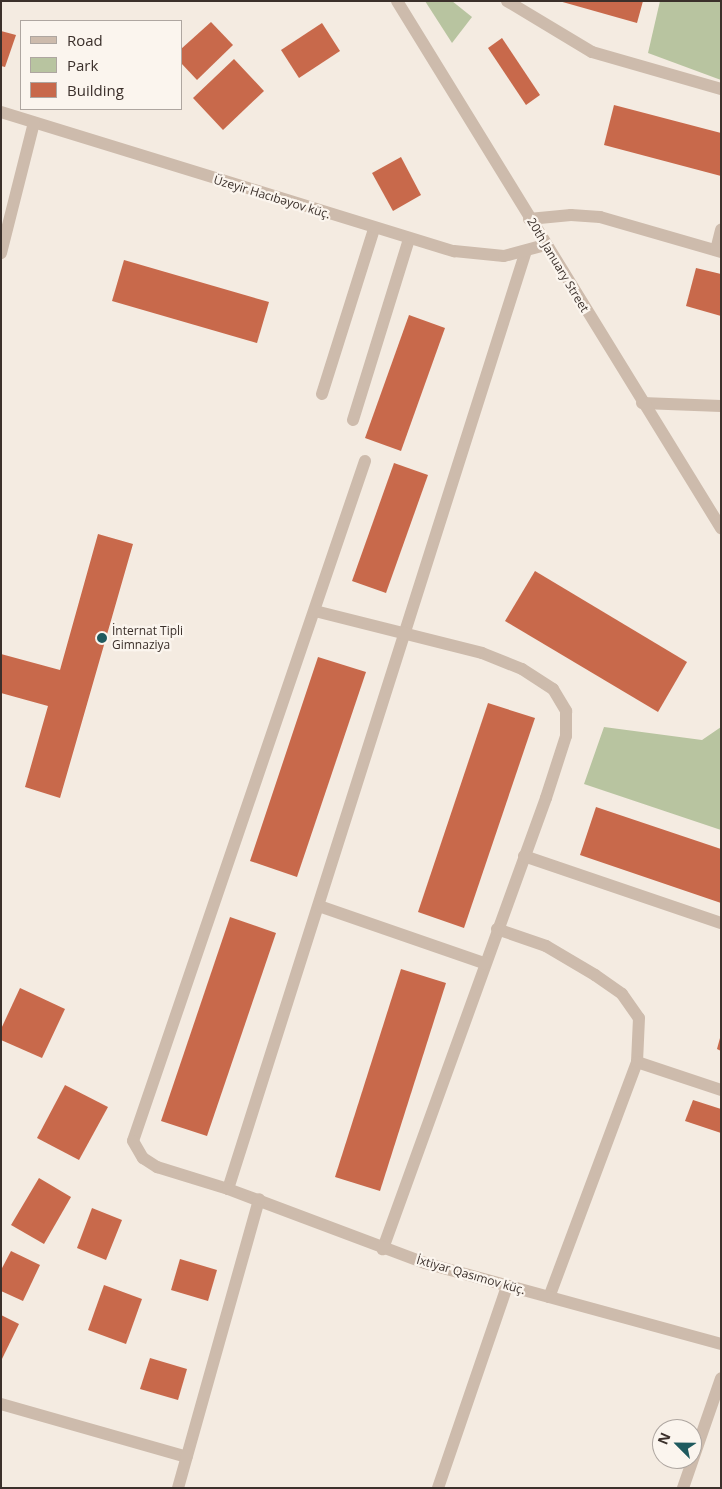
<!DOCTYPE html>
<meta charset="utf-8">
<style>
body{margin:0}
#map{position:relative;width:722px;height:1489px;overflow:hidden;background:#f4ebe1;font-family:"Open Sans",sans-serif}
div>[style]{position:absolute}
.green>*{inset:0;background:#b8c4a0}
.building>*{inset:0;background:#c8694b}
.service>*{height:12px;margin:-6px;padding:0 6px;transform-origin:6px;border-radius:6px;background:#cdbbac}
.minor>*{height:12px;margin:-6px;padding:0 6px;transform-origin:6px;border-radius:6px;background:#cdbbac}
.dots>*{width:14px;height:14px;translate:-50% -50%;box-sizing:border-box;border:2px solid #fbf5ee;border-radius:50%}
span{translate:-50% -50%;white-space:nowrap;text-align:center;line-height:1.15;-webkit-text-stroke:4.5px #fbf5ee;paint-order:stroke}
.street-label{font-size:12px;color:#3b302b}
.poi-label{font-size:12px;color:#3b302b}
.left{translate:0 -50%;text-align:left}
.frame{position:absolute;inset:0;border:2px solid #3b302b;pointer-events:none}
.legend{position:absolute;left:20px;top:20px;width:162px;height:90px;box-sizing:border-box;background:#fbf5ee;border:1px solid #aea6a0;margin:0;padding:6px 9px;list-style:none;font-size:15px;color:#3b302b}
.legend li{display:flex;align-items:center;gap:10px;height:25px}
.legend b{width:25px;border:1px solid #aea6a0}
.north{position:absolute;left:652px;top:1419px;width:50px;height:50px;box-sizing:border-box;background:#fbf5ee;border:1px solid #aea6a0;border-radius:50%;rotate:293deg;font-size:14px;font-weight:700;line-height:20px;text-align:center;color:#3b302b}
.north::after{content:'';display:block;margin:auto;width:18px;height:22px;background:#1f5a5e;clip-path:polygon(50% 0,100% 100%,50% 72%,0 100%)}
</style>
<div id="map">
<div class="green">
<i style="clip-path:polygon(425px 1px,452px 1px,472px 17px,452px 43px)"></i>
<i style="clip-path:polygon(660px 1px,721px 1px,721px 80px,648px 53px)"></i>
<i style="clip-path:polygon(604px 727px,702px 740px,721px 727px,721px 830px,584px 784px)"></i>
</div>
<div class="building">
<i style="clip-path:polygon(559px 1px,643px 1px,637px 23px)"></i>
<i style="clip-path:polygon(211px 22px,233px 45px,197px 80px,181px 63px,181px 49px)"></i>
<i style="clip-path:polygon(322px 23px,340px 51px,299px 78px,281px 50px)"></i>
<i style="clip-path:polygon(1px 31px,16px 35px,5px 67px,1px 66px)"></i>
<i style="clip-path:polygon(502px 38px,540px 95px,526px 105px,488px 48px)"></i>
<i style="clip-path:polygon(234px 59px,264px 91px,223px 130px,193px 98px)"></i>
<i style="clip-path:polygon(614px 105px,721px 133px,721px 176px,604px 145px)"></i>
<i style="clip-path:polygon(401px 157px,421px 195px,393px 211px,372px 173px)"></i>
<i style="clip-path:polygon(124px 260px,269px 302px,257px 343px,112px 301px)"></i>
<i style="clip-path:polygon(696px 268px,721px 274px,721px 316px,686px 306px)"></i>
<i style="clip-path:polygon(409px 315px,445px 328px,401px 451px,365px 438px)"></i>
<i style="clip-path:polygon(394px 463px,428px 475px,386px 593px,352px 581px)"></i>
<i style="clip-path:polygon(98px 534px,133px 544px,60px 798px,25px 787px,48px 706px,1px 693px,1px 654px,60px 670px)"></i>
<i style="clip-path:polygon(535px 571px,687px 662px,658px 712px,505px 621px)"></i>
<i style="clip-path:polygon(318px 657px,366px 672px,297px 877px,250px 861px)"></i>
<i style="clip-path:polygon(488px 703px,535px 718px,464px 928px,418px 912px)"></i>
<i style="clip-path:polygon(596px 807px,721px 849px,721px 903px,580px 855px)"></i>
<i style="clip-path:polygon(230px 917px,276px 933px,207px 1136px,161px 1121px)"></i>
<i style="clip-path:polygon(401px 969px,446px 983px,380px 1191px,335px 1177px)"></i>
<i style="clip-path:polygon(20px 988px,65px 1009px,42px 1058px,1px 1040px,1px 1029px)"></i>
<i style="clip-path:polygon(720px 1038px,721px 1038px,721px 1051px,717px 1049px)"></i>
<i style="clip-path:polygon(65px 1085px,108px 1107px,79px 1160px,37px 1138px)"></i>
<i style="clip-path:polygon(693px 1100px,721px 1109px,721px 1133px,685px 1121px)"></i>
<i style="clip-path:polygon(39px 1178px,71px 1197px,44px 1244px,11px 1225px)"></i>
<i style="clip-path:polygon(92px 1208px,122px 1220px,106px 1260px,77px 1248px)"></i>
<i style="clip-path:polygon(11px 1251px,40px 1265px,23px 1301px,1px 1291px,1px 1270px)"></i>
<i style="clip-path:polygon(180px 1259px,217px 1270px,208px 1301px,171px 1290px)"></i>
<i style="clip-path:polygon(104px 1285px,142px 1299px,126px 1344px,88px 1330px)"></i>
<i style="clip-path:polygon(1px 1315px,19px 1324px,1px 1361px)"></i>
<i style="clip-path:polygon(150px 1358px,187px 1369px,178px 1400px,140px 1389px)"></i>
</div>
<div class="service">
<i style="left:507px;top:1px;width:99px;rotate:31deg"></i>
<i style="left:592px;top:52px;width:134px;rotate:16deg"></i>
<i style="left:529px;top:219px;width:42px;rotate:-5.4deg"></i>
<i style="left:571px;top:215px;width:29px;rotate:4deg"></i>
<i style="left:600px;top:217px;width:126px;rotate:16.1deg"></i>
<i style="left:716px;top:250px;width:21px;rotate:-76deg"></i>
<i style="left:322px;top:394px;width:173px;rotate:-72.5deg"></i>
<i style="left:642px;top:403px;width:79px;rotate:2.2deg"></i>
<i style="left:353px;top:420px;width:189px;rotate:-72.8deg"></i>
<i style="left:365px;top:461px;width:718px;rotate:108.84deg"></i>
<i style="left:133px;top:1141px;width:20px;rotate:60deg"></i>
<i style="left:143px;top:1158px;width:17px;rotate:33deg"></i>
<i style="left:157px;top:1167px;width:74px;rotate:17.2deg"></i>
<i style="left:228px;top:1189px;width:984px;rotate:-72.38deg"></i>
<i style="left:315px;top:611px;width:172px;rotate:14.1deg"></i>
<i style="left:482px;top:653px;width:43px;rotate:21.8deg"></i>
<i style="left:522px;top:669px;width:37px;rotate:33deg"></i>
<i style="left:553px;top:689px;width:26px;rotate:59deg"></i>
<i style="left:566px;top:711px;width:25px;rotate:90deg"></i>
<i style="left:566px;top:736px;width:65px;rotate:107.9deg"></i>
<i style="left:546px;top:798px;width:480px;rotate:109.9deg"></i>
<i style="left:524px;top:856px;width:208px;rotate:18.8deg"></i>
<i style="left:319px;top:906px;width:175px;rotate:19.1deg"></i>
<i style="left:497px;top:929px;width:52px;rotate:19.1deg"></i>
<i style="left:546px;top:946px;width:57px;rotate:30.6deg"></i>
<i style="left:595px;top:975px;width:33px;rotate:35deg"></i>
<i style="left:622px;top:994px;width:29px;rotate:55deg"></i>
<i style="left:639px;top:1018px;width:44px;rotate:92.6deg"></i>
<i style="left:637px;top:1062px;width:251px;rotate:110.5deg"></i>
<i style="left:637px;top:1062px;width:89px;rotate:18.4deg"></i>
</div>
<div class="minor">
<i style="left:397px;top:1px;width:619px;rotate:58.42deg"></i>
<i style="left:1px;top:112px;width:474px;rotate:17.1deg"></i>
<i style="left:454px;top:251px;width:50px;rotate:5.7deg"></i>
<i style="left:504px;top:256px;width:42px;rotate:-15deg"></i>
<i style="left:1px;top:253px;width:134px;rotate:-75.8deg"></i>
<i style="left:228px;top:1189px;width:210px;rotate:20.6deg"></i>
<i style="left:425px;top:1263px;width:307px;rotate:15.3deg"></i>
<i style="left:1px;top:1404px;width:193px;rotate:15.9deg"></i>
<i style="left:178px;top:1488px;width:300px;rotate:-74.3deg"></i>
<i style="left:438px;top:1488px;width:213px;rotate:-71.1deg"></i>
<i style="left:683px;top:1488px;width:116px;rotate:-70.9deg"></i>
</div>
<div class="dots">
<i style="left:102px;top:638px;background:#1f5a5e"></i>
</div>
<div class="street-label">
<span style="left:272px;top:197px;rotate:17deg">Üzeyir Hacıbəyov küç.</span>
<span style="left:558px;top:265px;rotate:59deg">20th January Street</span>
<span style="left:471px;top:1275px;rotate:16deg">İxtiyar Qasımov küç.</span>
</div>
<div class="poi-label">
<span class="left" style="left:112px;top:638px">İnternat Tipli<br>Gimnaziya</span>
</div>
<div class="frame"></div>
<ul class="legend">
<li><b style="height:6px;background:#cdbbac"></b>Road</li>
<li><b style="height:14px;background:#b8c4a0"></b>Park</li>
<li><b style="height:14px;background:#c8694b"></b>Building</li>
</ul>
<div class="north">N</div>
</div>
